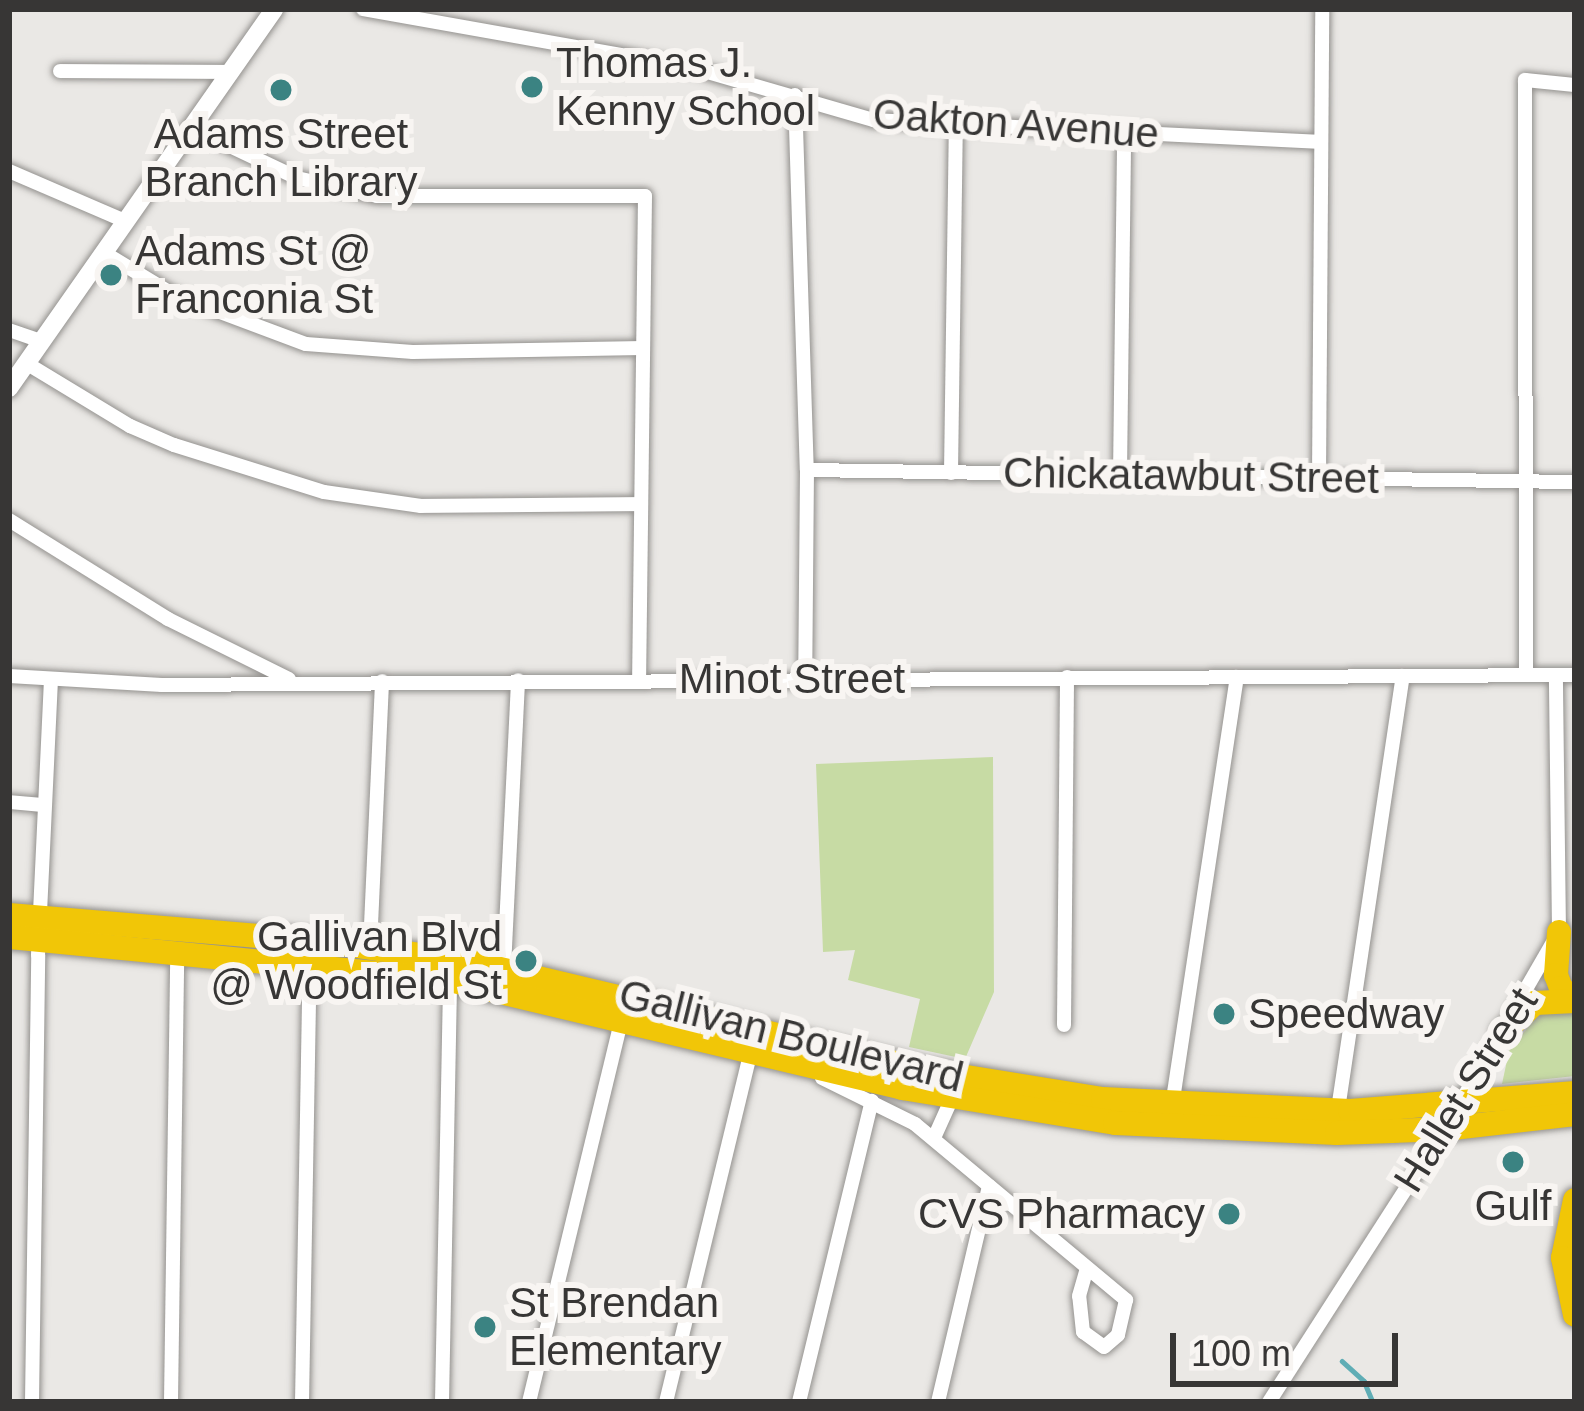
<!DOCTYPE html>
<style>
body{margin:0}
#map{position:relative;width:1584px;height:1411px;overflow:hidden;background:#eae8e5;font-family:Helvetica,sans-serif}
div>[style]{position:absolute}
.green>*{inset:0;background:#c7dba4}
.stream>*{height:4.5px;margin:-2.25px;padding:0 2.25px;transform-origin:2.25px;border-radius:2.25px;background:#5fadb5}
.roads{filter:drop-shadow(0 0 3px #94928f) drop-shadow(0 0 3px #94928f)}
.street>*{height:14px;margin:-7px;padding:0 7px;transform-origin:7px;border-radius:7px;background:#fff}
.secondary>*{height:18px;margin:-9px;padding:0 9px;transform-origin:9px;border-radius:9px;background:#fff}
.highway>*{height:24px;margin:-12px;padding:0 12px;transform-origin:12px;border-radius:12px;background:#f1c607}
.dots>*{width:33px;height:33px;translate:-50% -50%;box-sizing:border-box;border:6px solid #f8f5f2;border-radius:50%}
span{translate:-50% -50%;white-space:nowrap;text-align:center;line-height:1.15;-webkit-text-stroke:12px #f8f5f2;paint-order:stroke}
.poi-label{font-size:42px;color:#373635}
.left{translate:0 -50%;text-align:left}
.right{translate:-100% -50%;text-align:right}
.street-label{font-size:42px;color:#373635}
.frame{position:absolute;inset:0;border:12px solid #373635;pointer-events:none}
.scale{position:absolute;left:1170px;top:1333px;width:228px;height:54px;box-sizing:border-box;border:6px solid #373635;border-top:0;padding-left:15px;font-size:36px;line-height:42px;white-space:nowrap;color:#373635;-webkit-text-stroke:9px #f8f5f2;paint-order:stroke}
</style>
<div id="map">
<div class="green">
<i style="clip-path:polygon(993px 757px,994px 992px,965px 1059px,909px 1047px,920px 999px,848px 980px,855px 950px,823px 952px,816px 764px)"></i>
<i style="clip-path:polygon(1575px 1011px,1575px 1076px,1502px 1084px,1509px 1051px,1540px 1012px)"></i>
</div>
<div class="stream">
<i style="left:1342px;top:1361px;width:30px;rotate:42deg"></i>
<i style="left:1364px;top:1381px;width:23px;rotate:67deg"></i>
</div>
<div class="roads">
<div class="street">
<i style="left:363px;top:9px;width:332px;rotate:10.1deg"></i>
<i style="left:690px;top:67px;width:191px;rotate:16.1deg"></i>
<i style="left:874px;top:120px;width:447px;rotate:2.8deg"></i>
<i style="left:60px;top:71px;width:172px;rotate:0.3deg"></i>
<i style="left:795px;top:95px;width:375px;rotate:88.2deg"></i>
<i style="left:807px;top:470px;width:209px;rotate:90.5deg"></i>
<i style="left:194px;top:129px;width:114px;rotate:25.4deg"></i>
<i style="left:297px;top:178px;width:82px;rotate:12.7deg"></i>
<i style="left:377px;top:196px;width:268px"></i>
<i style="left:645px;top:196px;width:484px;rotate:90.7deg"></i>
<i style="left:9px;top:171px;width:126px;rotate:23.3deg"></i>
<i style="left:103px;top:252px;width:81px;rotate:31.3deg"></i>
<i style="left:172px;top:294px;width:143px;rotate:20.5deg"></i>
<i style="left:306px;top:344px;width:107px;rotate:4.3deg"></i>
<i style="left:413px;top:352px;width:230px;rotate:-1deg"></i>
<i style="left:9px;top:330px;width:34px;rotate:19deg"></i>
<i style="left:26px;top:363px;width:122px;rotate:31.2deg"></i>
<i style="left:130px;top:426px;width:48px;rotate:23.4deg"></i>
<i style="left:174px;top:445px;width:157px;rotate:17.4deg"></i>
<i style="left:324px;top:492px;width:98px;rotate:8.2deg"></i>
<i style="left:421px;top:506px;width:220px;rotate:-0.5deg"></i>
<i style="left:807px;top:470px;width:768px;rotate:0.9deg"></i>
<i style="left:951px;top:473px;width:350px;rotate:-89.2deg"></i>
<i style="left:1120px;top:475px;width:343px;rotate:-89.3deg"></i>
<i style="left:1319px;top:478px;width:469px;rotate:-89.6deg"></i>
<i style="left:9px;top:520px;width:187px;rotate:31.9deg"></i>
<i style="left:168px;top:619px;width:135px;rotate:26.4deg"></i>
<i style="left:1526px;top:675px;width:595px;rotate:-90.1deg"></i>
<i style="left:1525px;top:80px;width:50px;rotate:5.7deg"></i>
<i style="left:9px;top:676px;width:153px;rotate:3.4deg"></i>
<i style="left:162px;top:685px;width:1413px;rotate:-0.41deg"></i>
<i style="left:9px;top:802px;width:35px;rotate:5deg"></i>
<i style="left:370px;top:947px;width:266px;rotate:-87.4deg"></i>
<i style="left:504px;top:968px;width:288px;rotate:-87.2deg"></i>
<i style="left:1064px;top:1025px;width:348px;rotate:-89.5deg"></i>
<i style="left:822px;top:1078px;width:104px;rotate:26.3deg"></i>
<i style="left:915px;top:1124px;width:275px;rotate:39.8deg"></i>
<i style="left:1126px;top:1300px;width:36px;rotate:103deg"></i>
<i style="left:1118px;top:1335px;width:18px;rotate:139deg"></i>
<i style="left:1104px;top:1347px;width:26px;rotate:-144deg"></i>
<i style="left:1083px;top:1332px;width:36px;rotate:-96deg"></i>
<i style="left:1079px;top:1296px;width:29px;rotate:-74deg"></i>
<i style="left:1459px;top:1105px;width:200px;rotate:-60deg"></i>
<i style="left:1559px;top:932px;width:257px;rotate:-90.7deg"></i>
<i style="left:1172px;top:1106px;width:434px;rotate:-81.4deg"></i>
<i style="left:1337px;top:1116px;width:445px;rotate:-81.5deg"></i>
<i style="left:934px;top:1138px;width:44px;rotate:-65.8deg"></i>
<i style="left:32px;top:1402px;width:447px;rotate:-89.2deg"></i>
<i style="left:38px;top:955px;width:274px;rotate:-87.3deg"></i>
<i style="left:171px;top:1402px;width:451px;rotate:-89.2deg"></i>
<i style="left:302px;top:1402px;width:439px;rotate:-89deg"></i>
<i style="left:442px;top:1402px;width:426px;rotate:-88.9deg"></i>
<i style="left:529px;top:1402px;width:395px;rotate:-76.4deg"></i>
<i style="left:666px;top:1402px;width:361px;rotate:-76.4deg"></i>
<i style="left:799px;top:1402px;width:310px;rotate:-76.4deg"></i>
<i style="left:938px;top:1402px;width:222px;rotate:-76.7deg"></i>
<i style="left:1269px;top:1402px;width:324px;rotate:-57.3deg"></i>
</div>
<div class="secondary">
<i style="left:9px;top:388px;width:462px;rotate:-55deg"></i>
</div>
<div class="highway">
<i style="left:9px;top:915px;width:322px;rotate:4.8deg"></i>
<i style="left:330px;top:942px;width:147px;rotate:8.2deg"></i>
<i style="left:475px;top:963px;width:468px;rotate:13.4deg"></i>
<i style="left:930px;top:1071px;width:175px;rotate:9.2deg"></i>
<i style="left:1103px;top:1099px;width:247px;rotate:2.8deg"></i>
<i style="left:1350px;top:1111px;width:226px;rotate:-4.6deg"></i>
<i style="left:1559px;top:932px;width:43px;rotate:94deg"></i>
<i style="left:1556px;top:975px;width:14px;rotate:69deg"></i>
<i style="left:1561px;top:988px;width:18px;rotate:41deg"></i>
<i style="left:9px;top:937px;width:443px;rotate:5.6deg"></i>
<i style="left:450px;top:980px;width:465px;rotate:13.4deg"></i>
<i style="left:902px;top:1088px;width:216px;rotate:9.3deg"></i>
<i style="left:1115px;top:1123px;width:222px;rotate:2.6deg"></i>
<i style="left:1337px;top:1133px;width:107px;rotate:-2.1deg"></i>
<i style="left:1444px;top:1129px;width:132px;rotate:-6.5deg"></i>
<i style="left:1503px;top:1032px;width:43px;rotate:-42.2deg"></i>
<i style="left:1535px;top:1003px;width:40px;rotate:-2.9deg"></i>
<i style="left:1575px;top:1200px;width:59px;rotate:101.7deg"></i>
<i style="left:1563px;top:1258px;width:58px;rotate:78.1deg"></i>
</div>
</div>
<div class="dots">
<i style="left:532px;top:87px;background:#3b8382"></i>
<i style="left:281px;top:90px;background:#3b8382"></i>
<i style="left:111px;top:275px;background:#3b8382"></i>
<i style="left:526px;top:961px;background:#3b8382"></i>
<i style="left:1224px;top:1014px;background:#3b8382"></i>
<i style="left:1513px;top:1162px;background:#3b8382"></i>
<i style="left:1229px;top:1214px;background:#3b8382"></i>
<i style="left:485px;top:1327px;background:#3b8382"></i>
</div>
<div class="poi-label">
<span class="left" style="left:556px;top:87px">Thomas J.<br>Kenny School</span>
<span style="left:281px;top:158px">Adams Street<br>Branch Library</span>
<span class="left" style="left:135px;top:275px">Adams St @<br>Franconia St</span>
<span class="right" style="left:502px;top:961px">Gallivan Blvd<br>@ Woodfield St</span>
<span class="left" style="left:1248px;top:1014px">Speedway</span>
<span style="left:1513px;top:1206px">Gulf</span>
<span class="right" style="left:1205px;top:1214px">CVS Pharmacy</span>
<span class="left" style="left:509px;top:1327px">St Brendan<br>Elementary</span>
</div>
<div class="street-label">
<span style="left:1016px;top:124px;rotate:4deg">Oakton Avenue</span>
<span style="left:1191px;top:476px;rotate:1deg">Chickatawbut Street</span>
<span style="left:792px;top:679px">Minot Street</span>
<span style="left:791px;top:1036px;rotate:14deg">Gallivan Boulevard</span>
<span style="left:1466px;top:1090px;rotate:-58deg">Hallet Street</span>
</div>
<div class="frame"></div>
<div class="scale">100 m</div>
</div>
